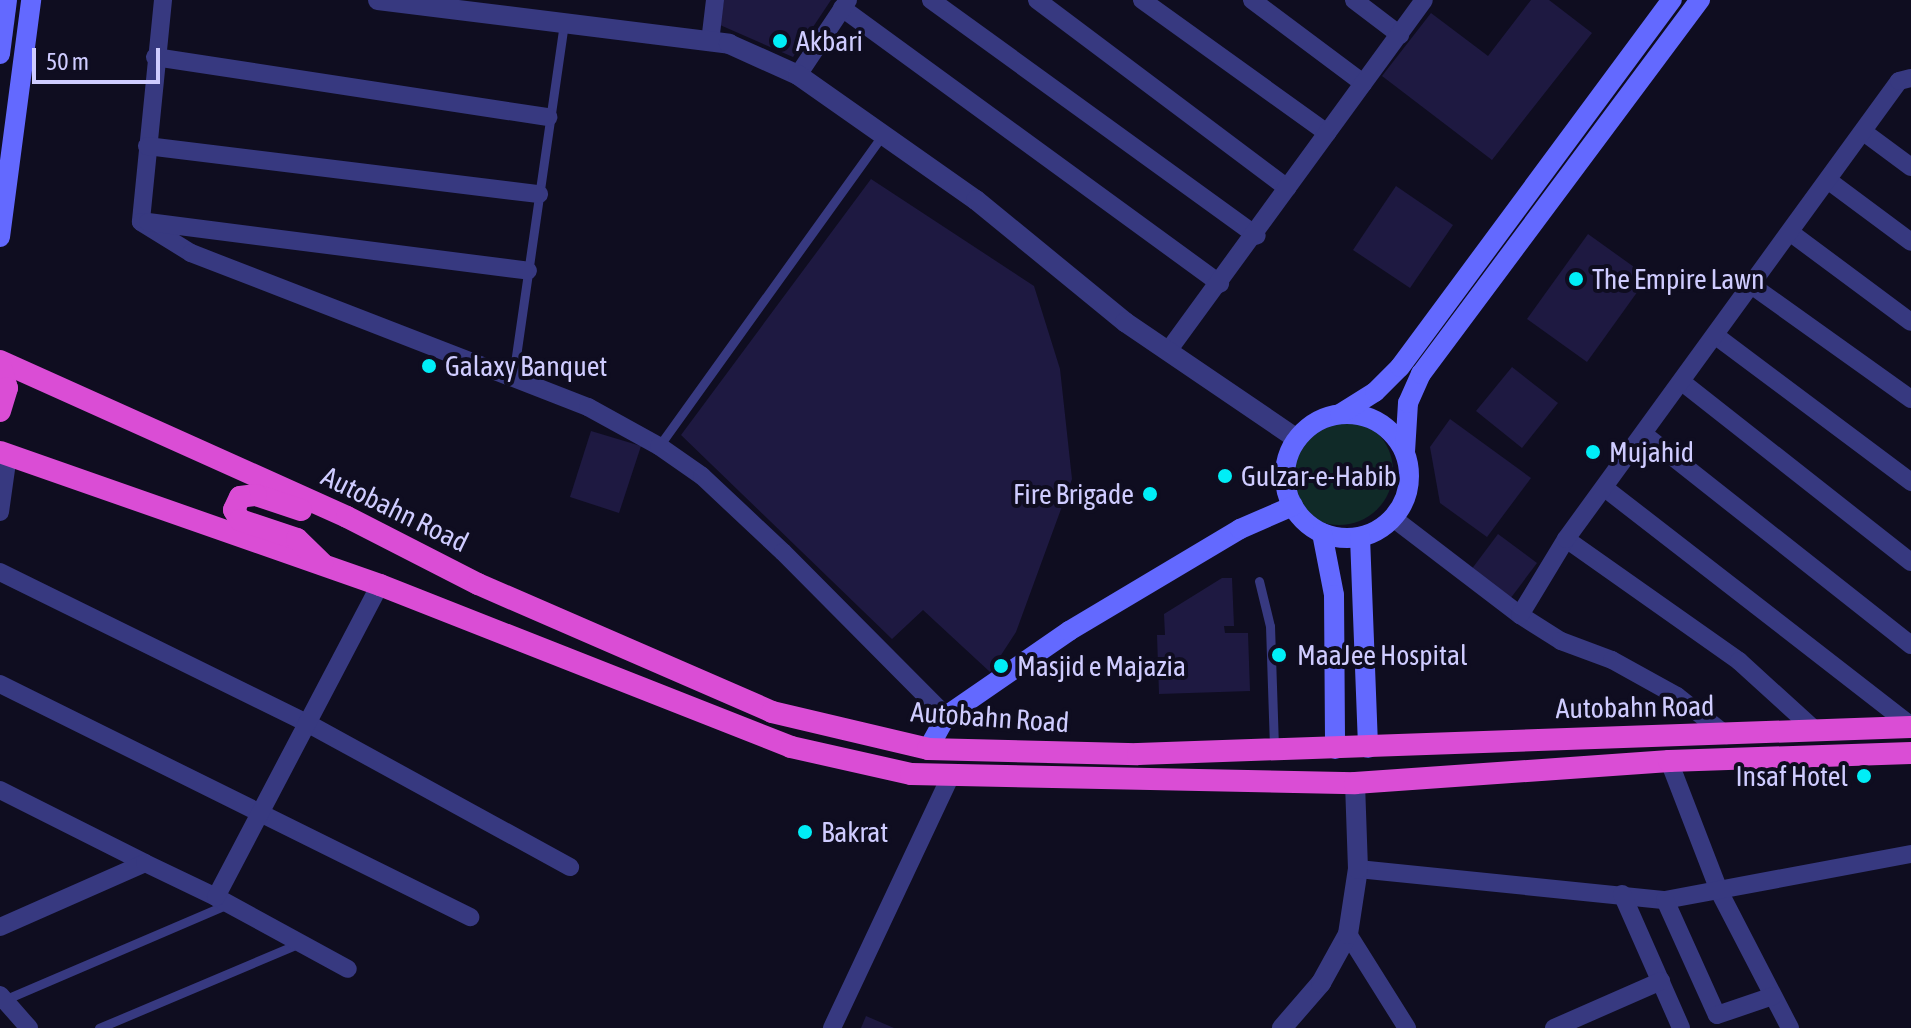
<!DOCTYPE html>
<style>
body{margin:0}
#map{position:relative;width:1911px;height:1028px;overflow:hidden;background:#0f0d20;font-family:"Asap Condensed",sans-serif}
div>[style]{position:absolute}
.green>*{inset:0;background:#102a28}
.round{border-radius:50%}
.building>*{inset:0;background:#1e1941}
.service>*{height:9px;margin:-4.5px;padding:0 4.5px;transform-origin:4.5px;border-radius:4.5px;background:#373980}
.minor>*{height:18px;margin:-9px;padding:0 9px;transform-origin:9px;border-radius:9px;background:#373980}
.tertiary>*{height:20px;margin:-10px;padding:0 10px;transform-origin:10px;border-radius:10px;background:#373980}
.secondary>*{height:20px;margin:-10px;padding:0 10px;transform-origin:10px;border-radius:10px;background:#6369ff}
.secondary>.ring{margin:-10px;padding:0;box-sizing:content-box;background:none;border:20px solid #6369ff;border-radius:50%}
.trunk>*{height:22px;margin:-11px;padding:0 11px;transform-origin:11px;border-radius:11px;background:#da4dd5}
.dots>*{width:22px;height:22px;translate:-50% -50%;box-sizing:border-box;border:4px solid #0f0d20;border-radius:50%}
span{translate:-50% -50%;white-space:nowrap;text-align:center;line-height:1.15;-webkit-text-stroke:8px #0f0d20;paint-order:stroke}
.poi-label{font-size:28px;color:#cfccff}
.left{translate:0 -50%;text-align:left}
.right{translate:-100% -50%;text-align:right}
.street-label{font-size:28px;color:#cfccff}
.scale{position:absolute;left:32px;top:48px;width:128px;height:36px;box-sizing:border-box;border:4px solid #cfccff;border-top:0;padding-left:10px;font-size:24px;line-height:28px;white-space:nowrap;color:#cfccff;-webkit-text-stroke:6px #0f0d20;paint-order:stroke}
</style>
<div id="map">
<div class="green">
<i class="round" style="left:1285px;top:417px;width:108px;height:108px"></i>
</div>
<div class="building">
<i style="clip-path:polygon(724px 0,831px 0,793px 57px,720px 25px)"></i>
<i style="clip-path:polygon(1531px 0,1549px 0,1592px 33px,1492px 160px,1382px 76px,1431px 13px,1488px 56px)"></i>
<i style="clip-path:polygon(871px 179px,1034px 286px,1060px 369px,1072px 479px,1016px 632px,990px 672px,923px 610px,892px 639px,681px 435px)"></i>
<i style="clip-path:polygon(1396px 186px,1453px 225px,1410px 288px,1353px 250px)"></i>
<i style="clip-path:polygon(1588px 234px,1648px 277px,1587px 362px,1527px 319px)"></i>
<i style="clip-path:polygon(1512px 367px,1558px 403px,1522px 448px,1476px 411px)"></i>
<i style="clip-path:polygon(1450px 419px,1531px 478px,1487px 537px,1440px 503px,1430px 447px)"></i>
<i style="clip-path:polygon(591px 431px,641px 446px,619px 513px,570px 497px)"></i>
<i style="clip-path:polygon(1498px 534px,1537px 563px,1507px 603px,1468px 574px)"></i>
<i style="clip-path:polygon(1222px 578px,1232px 578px,1234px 626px,1224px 626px,1225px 633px,1248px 633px,1250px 691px,1159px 694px,1157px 635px,1165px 635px,1164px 614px)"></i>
<i style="clip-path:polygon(866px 1016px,894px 1028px,861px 1028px)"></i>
</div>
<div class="service">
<i style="left:513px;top:377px;width:357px;rotate:-81.8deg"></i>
<i style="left:659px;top:446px;width:382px;rotate:-54.3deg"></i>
<i style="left:1259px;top:581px;width:46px;rotate:76.3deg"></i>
<i style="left:1270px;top:626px;width:121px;rotate:88.1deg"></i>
<i style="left:4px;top:1000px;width:244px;rotate:-23.2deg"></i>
<i style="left:99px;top:1028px;width:218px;rotate:-22.9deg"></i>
</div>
<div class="minor">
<i style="left:163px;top:0;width:223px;rotate:95.7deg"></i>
<i style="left:141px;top:222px;width:59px;rotate:31.8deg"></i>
<i style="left:191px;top:253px;width:426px;rotate:21.2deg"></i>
<i style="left:588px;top:407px;width:81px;rotate:28.8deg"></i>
<i style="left:659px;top:446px;width:52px;rotate:34.9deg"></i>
<i style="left:702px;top:476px;width:111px;rotate:43.2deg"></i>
<i style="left:783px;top:552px;width:231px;rotate:45.2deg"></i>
<i style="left:931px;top:0;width:402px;rotate:35.9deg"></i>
<i style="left:1037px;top:0;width:313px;rotate:36.9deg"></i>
<i style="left:1142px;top:0;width:228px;rotate:35.7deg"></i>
<i style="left:1252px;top:0;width:139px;rotate:36.8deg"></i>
<i style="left:1354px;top:0;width:58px;rotate:37.3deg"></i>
<i style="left:842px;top:8px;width:468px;rotate:36.1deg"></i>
<i style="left:710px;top:42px;width:42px;rotate:-83.2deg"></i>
<i style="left:155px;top:57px;width:398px;rotate:8.7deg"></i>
<i style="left:798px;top:75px;width:90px;rotate:-56.3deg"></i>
<i style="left:1865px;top:133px;width:57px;rotate:36.5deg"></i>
<i style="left:147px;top:146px;width:395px;rotate:7deg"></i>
<i style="left:1829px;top:181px;width:102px;rotate:36.6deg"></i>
<i style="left:148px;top:222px;width:383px;rotate:7.3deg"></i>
<i style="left:1791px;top:233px;width:149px;rotate:36.6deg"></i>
<i style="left:1754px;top:287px;width:193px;rotate:35.5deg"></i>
<i style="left:1716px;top:336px;width:244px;rotate:36.8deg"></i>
<i style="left:1168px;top:351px;width:434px;rotate:-53.9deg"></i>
<i style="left:1682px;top:382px;width:291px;rotate:38.2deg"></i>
<i style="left:1645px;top:435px;width:339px;rotate:38.3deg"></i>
<i style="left:1606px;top:489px;width:386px;rotate:37.8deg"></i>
<i style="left:0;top:512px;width:58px;rotate:-82deg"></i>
<i style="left:1393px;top:518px;width:160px;rotate:37.4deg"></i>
<i style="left:1520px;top:615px;width:49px;rotate:32.4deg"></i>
<i style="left:1561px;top:641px;width:54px;rotate:20.4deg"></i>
<i style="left:1612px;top:660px;width:74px;rotate:29deg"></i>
<i style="left:1677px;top:696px;width:63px;rotate:38.5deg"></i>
<i style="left:1566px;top:539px;width:212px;rotate:35.2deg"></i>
<i style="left:1739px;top:661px;width:104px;rotate:42.3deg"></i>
<i style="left:0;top:572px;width:342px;rotate:26.2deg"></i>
<i style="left:307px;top:723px;width:300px;rotate:28.7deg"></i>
<i style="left:1520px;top:615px;width:89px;rotate:-58.8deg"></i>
<i style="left:1566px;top:539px;width:566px;rotate:-53.98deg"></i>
<i style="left:1899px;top:81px;width:12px;rotate:-14deg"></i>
<i style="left:0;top:684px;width:525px;rotate:26.37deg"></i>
<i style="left:1669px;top:761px;width:142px;rotate:68.9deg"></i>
<i style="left:1720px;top:893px;width:152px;rotate:62.6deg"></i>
<i style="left:0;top:790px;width:162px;rotate:26.7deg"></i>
<i style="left:1358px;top:869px;width:309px;rotate:5.8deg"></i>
<i style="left:1665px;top:900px;width:250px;rotate:-10.6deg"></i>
<i style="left:1622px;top:894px;width:146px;rotate:66.2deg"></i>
<i style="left:216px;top:897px;width:150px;rotate:28.6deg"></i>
<i style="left:1665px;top:900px;width:126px;rotate:65.7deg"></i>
<i style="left:1717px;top:1015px;width:59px;rotate:-18.7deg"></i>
<i style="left:0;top:927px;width:158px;rotate:-23.8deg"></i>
<i style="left:145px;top:863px;width:79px;rotate:25.6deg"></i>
<i style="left:216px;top:897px;width:352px;rotate:-62.3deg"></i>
<i style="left:1348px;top:934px;width:111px;rotate:57.9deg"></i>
<i style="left:0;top:995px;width:44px;rotate:48.7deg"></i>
<i style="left:832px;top:1028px;width:277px;rotate:-64.8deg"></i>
<i style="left:1554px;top:1028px;width:117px;rotate:-23.7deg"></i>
</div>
<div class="tertiary">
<i style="left:378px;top:0;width:354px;rotate:7.1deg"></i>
<i style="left:729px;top:44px;width:76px;rotate:24.2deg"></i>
<i style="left:798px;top:75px;width:218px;rotate:35.1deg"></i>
<i style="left:976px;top:200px;width:193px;rotate:39.3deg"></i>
<i style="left:1125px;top:322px;width:208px;rotate:34.2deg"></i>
<i style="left:1282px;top:1028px;width:60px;rotate:-49.1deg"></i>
<i style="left:1321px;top:983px;width:56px;rotate:-61.1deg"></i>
<i style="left:1348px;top:934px;width:66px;rotate:-81.3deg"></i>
<i style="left:1358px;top:869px;width:86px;rotate:-92deg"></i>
</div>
<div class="secondary">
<i style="left:0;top:54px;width:54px;rotate:-82.6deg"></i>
<i style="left:0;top:237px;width:239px;rotate:-82.5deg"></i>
<i class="ring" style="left:1285px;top:414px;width:104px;height:104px"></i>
<i style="left:1340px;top:414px;width:41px;rotate:-32.2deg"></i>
<i style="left:1375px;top:392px;width:35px;rotate:-45deg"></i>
<i style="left:1400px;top:367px;width:457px;rotate:-53.5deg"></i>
<i style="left:1405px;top:452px;width:49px;rotate:-86.5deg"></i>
<i style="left:1408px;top:403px;width:32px;rotate:-66deg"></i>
<i style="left:1421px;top:374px;width:467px;rotate:-53.3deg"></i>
<i style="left:1322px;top:533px;width:63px;rotate:79deg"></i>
<i style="left:1334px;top:595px;width:154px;rotate:89.6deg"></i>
<i style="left:1360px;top:537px;width:211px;rotate:87.8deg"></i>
<i style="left:928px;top:749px;width:38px;rotate:-61deg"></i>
<i style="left:946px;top:716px;width:150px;rotate:-34.6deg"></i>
<i style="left:1069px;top:631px;width:199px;rotate:-30.8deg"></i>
<i style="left:1240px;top:529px;width:58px;rotate:-23.5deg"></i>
</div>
<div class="trunk">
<i style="left:0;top:361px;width:380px;rotate:24.2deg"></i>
<i style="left:347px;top:517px;width:147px;rotate:27.1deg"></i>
<i style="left:478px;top:584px;width:321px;rotate:23.5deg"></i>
<i style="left:772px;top:712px;width:160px;rotate:13.3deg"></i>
<i style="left:928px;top:749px;width:210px;rotate:1.4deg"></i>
<i style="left:1138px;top:754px;width:773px;rotate:-2deg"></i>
<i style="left:0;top:364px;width:25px;rotate:74deg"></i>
<i style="left:7px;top:388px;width:24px;rotate:107deg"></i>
<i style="left:0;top:452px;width:403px;rotate:19.3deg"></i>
<i style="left:380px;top:585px;width:442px;rotate:21.5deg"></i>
<i style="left:791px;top:747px;width:123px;rotate:12.7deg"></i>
<i style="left:911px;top:774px;width:444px;rotate:1.2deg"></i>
<i style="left:1355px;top:783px;width:315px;rotate:-4deg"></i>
<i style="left:1669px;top:761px;width:242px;rotate:-1.9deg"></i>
<i style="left:301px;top:510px;width:47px;rotate:-161.6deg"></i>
<i style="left:256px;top:495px;width:16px;rotate:173deg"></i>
<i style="left:240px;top:497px;width:14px;rotate:115deg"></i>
<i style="left:234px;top:510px;width:12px;rotate:59deg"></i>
<i style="left:240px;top:520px;width:60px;rotate:18.4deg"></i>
<i style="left:297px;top:539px;width:35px;rotate:44deg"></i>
</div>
<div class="dots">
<i style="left:780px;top:41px;background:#00eef7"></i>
<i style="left:1576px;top:279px;background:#00eef7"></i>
<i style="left:429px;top:366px;background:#00eef7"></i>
<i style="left:1593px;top:452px;background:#00eef7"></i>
<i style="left:1225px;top:476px;background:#00eef7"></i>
<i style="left:1150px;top:494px;background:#00eef7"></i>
<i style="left:1279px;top:655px;background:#00eef7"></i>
<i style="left:1001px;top:666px;background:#00eef7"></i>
<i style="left:1864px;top:776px;background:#00eef7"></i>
<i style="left:805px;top:832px;background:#00eef7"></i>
</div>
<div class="poi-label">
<span class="left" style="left:796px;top:41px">Akbari</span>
<span class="left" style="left:1592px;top:279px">The Empire Lawn</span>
<span class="left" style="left:445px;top:366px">Galaxy Banquet</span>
<span class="left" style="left:1609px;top:452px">Mujahid</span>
<span class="left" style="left:1241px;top:476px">Gulzar-e-Habib</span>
<span class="right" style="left:1134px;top:494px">Fire Brigade</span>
<span class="left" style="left:1297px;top:655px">MaaJee Hospital</span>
<span class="left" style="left:1017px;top:666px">Masjid e Majazia</span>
<span class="right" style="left:1848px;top:776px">Insaf Hotel</span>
<span class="left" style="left:821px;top:832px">Bakrat</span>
</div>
<div class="street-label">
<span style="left:395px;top:509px;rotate:26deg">Autobahn Road</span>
<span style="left:1635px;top:707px;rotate:-1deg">Autobahn Road</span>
<span style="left:990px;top:717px;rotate:4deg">Autobahn Road</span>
</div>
<div class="scale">50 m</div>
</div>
